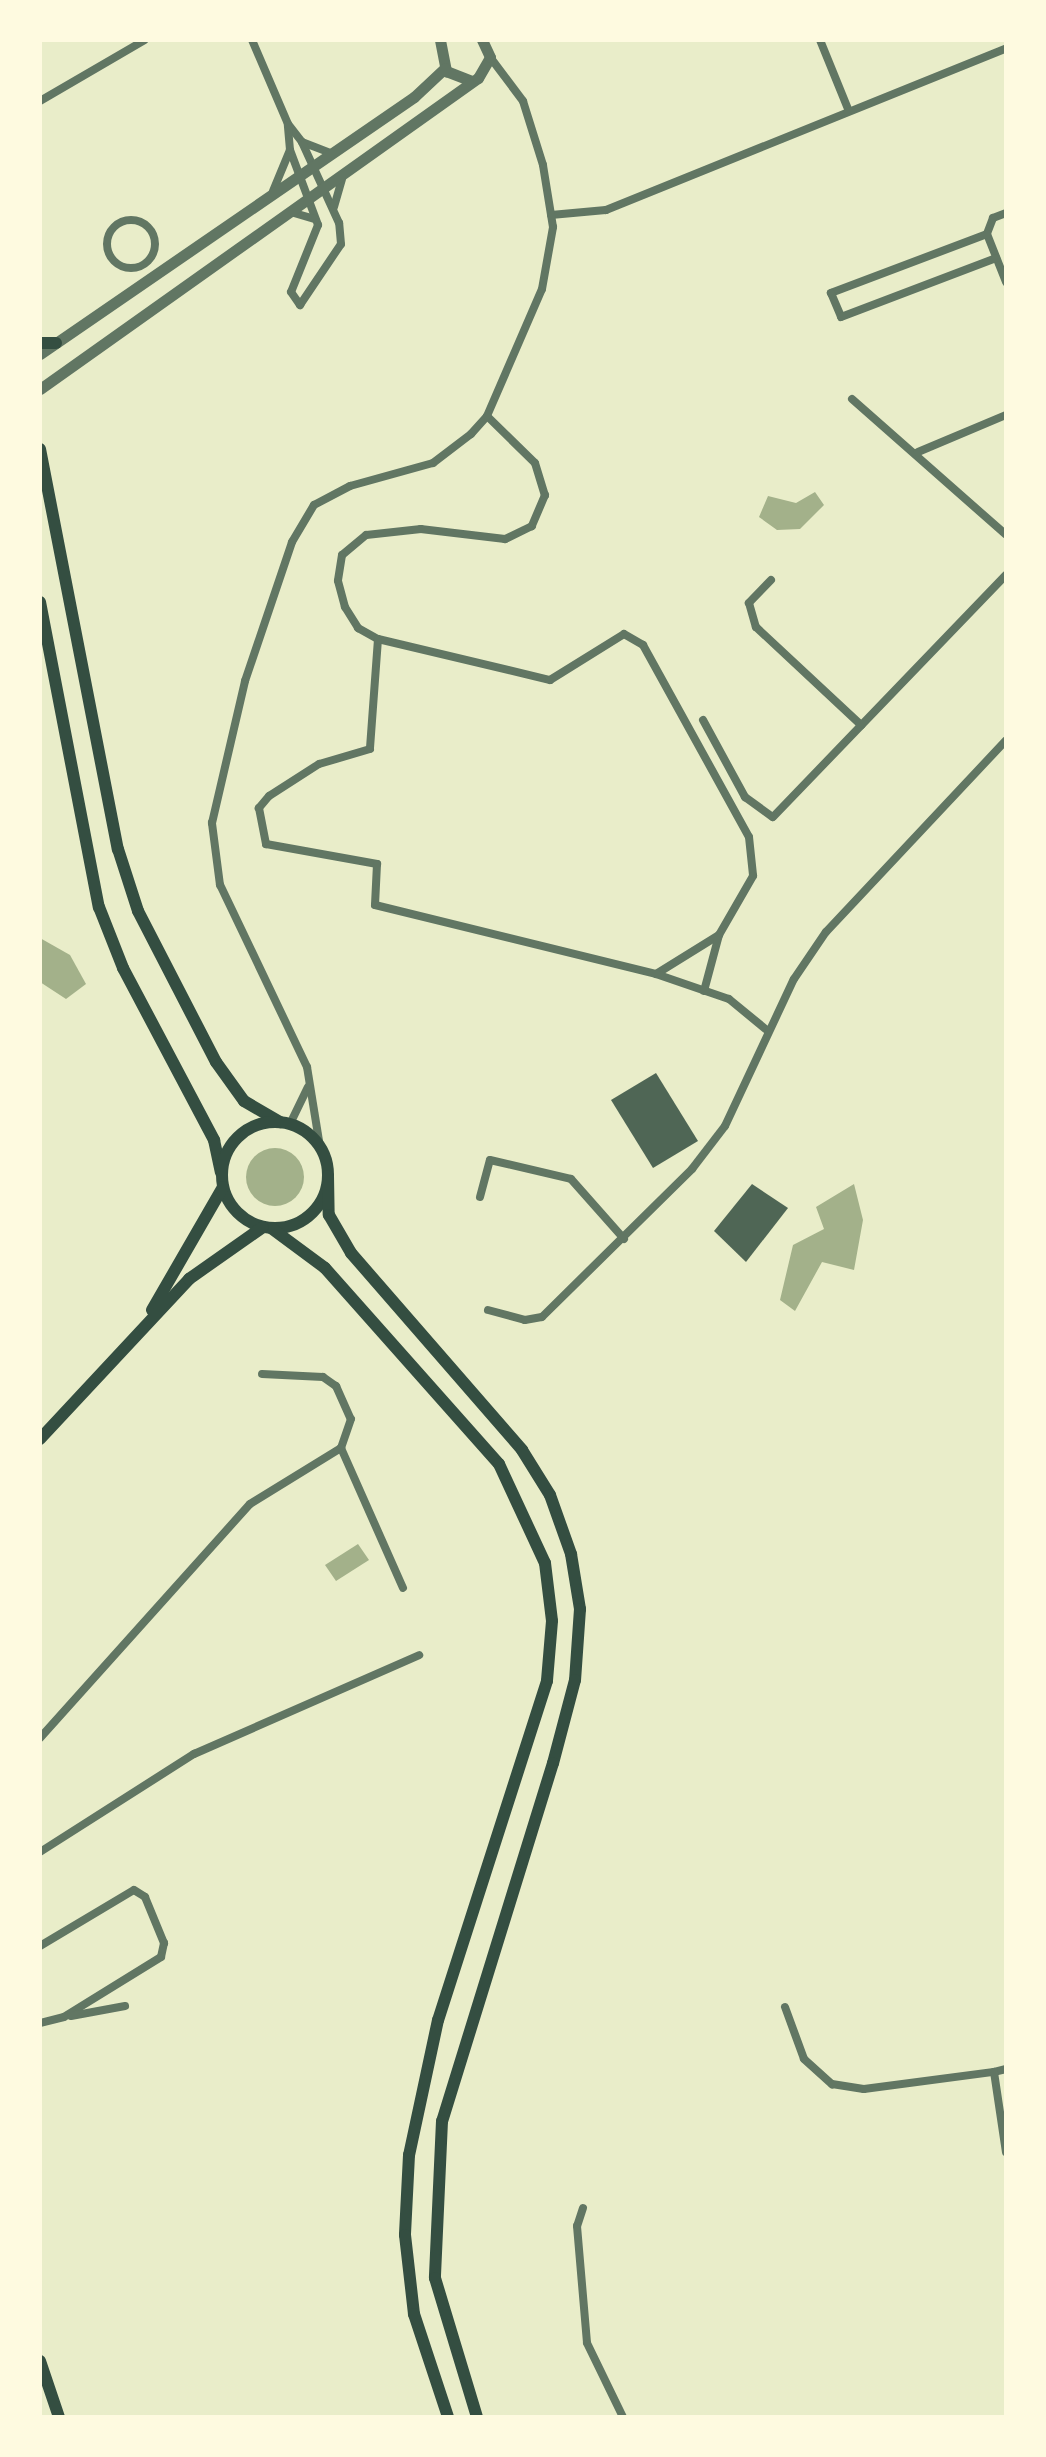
<!DOCTYPE html>
<style>
body{margin:0}
#map{position:relative;width:1046px;height:2457px;overflow:hidden;background:#e9edc9;font-family:"Sofia Sans Condensed",sans-serif}
div>[style]{position:absolute}
.water>*{inset:0;background:#a3b18a}
.round{border-radius:50%}
.building>*{inset:0;background:#4f6655}
.minor>*{height:8px;margin:-4px;padding:0 4px;transform-origin:4px;border-radius:4px;background:#617663}
.minor>.ring{margin:-4px;padding:0;box-sizing:content-box;background:none;border:8px solid #617663;border-radius:50%}
.tertiary>*{height:11px;margin:-5.5px;padding:0 5.5px;transform-origin:5.5px;border-radius:5.5px;background:#617663}
.secondary>*{height:12px;margin:-6px;padding:0 6px;transform-origin:6px;border-radius:6px;background:#344e41}
.secondary>.ring{margin:-6px;padding:0;box-sizing:content-box;background:none;border:12px solid #344e41;border-radius:50%}
span{translate:-50% -50%;white-space:nowrap;text-align:center;line-height:1.15;-webkit-text-stroke:8px #fefae0;paint-order:stroke}
.frame{position:absolute;inset:0;border:42px solid #fefae0;pointer-events:none}
</style>
<div id="map">
<div class="water">
<i style="clip-path:polygon(815px 492px,824px 505px,800px 529px,777px 530px,759px 517px,768px 496px,796px 503px)"></i>
<i style="clip-path:polygon(40px 938px,70px 955px,86px 984px,66px 999px,40px 982px)"></i>
<i class="round" style="left:246px;top:1148px;width:58px;height:58px"></i>
<i style="clip-path:polygon(854px 1184px,863px 1220px,854px 1270px,822px 1262px,795px 1311px,780px 1300px,793px 1245px,824px 1229px,816px 1207px)"></i>
<i style="clip-path:polygon(358px 1544px,369px 1560px,336px 1581px,325px 1565px)"></i>
</div>
<div class="building">
<i style="clip-path:polygon(656px 1073px,698px 1141px,653px 1168px,611px 1100px)"></i>
<i style="clip-path:polygon(752px 1184px,788px 1208px,746px 1262px,714px 1231px)"></i>
</div>
<div class="minor">
<i style="left:252px;top:40px;width:91px;rotate:66.8deg"></i>
<i style="left:288px;top:124px;width:23px;rotate:52deg"></i>
<i style="left:302px;top:142px;width:31px;rotate:21deg"></i>
<i style="left:820px;top:40px;width:74px;rotate:67.9deg"></i>
<i style="left:40px;top:101px;width:121px;rotate:-30.2deg"></i>
<i style="left:290px;top:150px;width:80px;rotate:69.5deg"></i>
<i style="left:318px;top:225px;width:72px;rotate:111.9deg"></i>
<i style="left:291px;top:292px;width:16px;rotate:55deg"></i>
<i style="left:300px;top:305px;width:73px;rotate:-56.1deg"></i>
<i style="left:341px;top:244px;width:21px;rotate:-95deg"></i>
<i style="left:339px;top:223px;width:89px;rotate:-114.6deg"></i>
<i style="left:273px;top:191px;width:44px;rotate:-67.5deg"></i>
<i style="left:290px;top:150px;width:25px;rotate:-95deg"></i>
<i style="left:334px;top:207px;width:29px;rotate:-74deg"></i>
<i style="left:294px;top:213px;width:22px;rotate:16deg"></i>
<i style="left:1006px;top:213px;width:14px;rotate:159deg"></i>
<i style="left:993px;top:218px;width:17px;rotate:111deg"></i>
<i style="left:987px;top:234px;width:52px;rotate:68.4deg"></i>
<i style="left:551px;top:215px;width:55px;rotate:-5.2deg"></i>
<i style="left:606px;top:210px;width:432px;rotate:-22deg"></i>
<i class="ring" style="left:107px;top:220px;width:40px;height:40px"></i>
<i style="left:987px;top:234px;width:167px;rotate:159.3deg"></i>
<i style="left:831px;top:293px;width:26px;rotate:67deg"></i>
<i style="left:841px;top:317px;width:166px;rotate:-20.8deg"></i>
<i style="left:852px;top:399px;width:205px;rotate:41.4deg"></i>
<i style="left:487px;top:416px;width:67px;rotate:44.4deg"></i>
<i style="left:535px;top:463px;width:34px;rotate:73deg"></i>
<i style="left:545px;top:495px;width:34px;rotate:113deg"></i>
<i style="left:532px;top:526px;width:30px;rotate:154deg"></i>
<i style="left:505px;top:539px;width:85px;rotate:-173.2deg"></i>
<i style="left:421px;top:529px;width:55px;rotate:173.8deg"></i>
<i style="left:366px;top:535px;width:31px;rotate:140deg"></i>
<i style="left:342px;top:555px;width:26px;rotate:99deg"></i>
<i style="left:338px;top:581px;width:27px;rotate:75deg"></i>
<i style="left:345px;top:607px;width:25px;rotate:58deg"></i>
<i style="left:358px;top:628px;width:23px;rotate:29deg"></i>
<i style="left:378px;top:639px;width:177px;rotate:13.4deg"></i>
<i style="left:550px;top:680px;width:87px;rotate:-31.9deg"></i>
<i style="left:624px;top:634px;width:22px;rotate:30deg"></i>
<i style="left:643px;top:645px;width:219px;rotate:61.1deg"></i>
<i style="left:749px;top:837px;width:39px;rotate:84deg"></i>
<i style="left:753px;top:876px;width:68px;rotate:120deg"></i>
<i style="left:719px;top:935px;width:74px;rotate:148.2deg"></i>
<i style="left:918px;top:452px;width:95px;rotate:-22.8deg"></i>
<i style="left:771px;top:580px;width:32px;rotate:134deg"></i>
<i style="left:749px;top:603px;width:25px;rotate:74deg"></i>
<i style="left:756px;top:627px;width:144px;rotate:43deg"></i>
<i style="left:378px;top:639px;width:110px;rotate:94.2deg"></i>
<i style="left:370px;top:749px;width:53px;rotate:163.6deg"></i>
<i style="left:319px;top:764px;width:59px;rotate:147.4deg"></i>
<i style="left:269px;top:796px;width:16px;rotate:130deg"></i>
<i style="left:259px;top:808px;width:37px;rotate:79deg"></i>
<i style="left:266px;top:844px;width:113px;rotate:10.2deg"></i>
<i style="left:377px;top:864px;width:41px;rotate:92.8deg"></i>
<i style="left:375px;top:905px;width:289px;rotate:13.8deg"></i>
<i style="left:656px;top:974px;width:77px;rotate:18.9deg"></i>
<i style="left:729px;top:999px;width:50px;rotate:39.4deg"></i>
<i style="left:703px;top:720px;width:88px;rotate:61.4deg"></i>
<i style="left:745px;top:797px;width:34px;rotate:36deg"></i>
<i style="left:773px;top:817px;width:336px;rotate:-46.1deg"></i>
<i style="left:704px;top:991px;width:58px;rotate:-75deg"></i>
<i style="left:290px;top:1124px;width:41px;rotate:-64.1deg"></i>
<i style="left:320px;top:1147px;width:81px;rotate:-99.2deg"></i>
<i style="left:307px;top:1067px;width:202px;rotate:-115.5deg"></i>
<i style="left:220px;top:885px;width:63px;rotate:-97.4deg"></i>
<i style="left:212px;top:823px;width:146px;rotate:-76.9deg"></i>
<i style="left:245px;top:681px;width:147px;rotate:-71.3deg"></i>
<i style="left:292px;top:542px;width:43px;rotate:-59.3deg"></i>
<i style="left:314px;top:505px;width:41px;rotate:-27.8deg"></i>
<i style="left:350px;top:486px;width:86px;rotate:-15.5deg"></i>
<i style="left:433px;top:463px;width:48px;rotate:-37.3deg"></i>
<i style="left:471px;top:434px;width:24px;rotate:-48deg"></i>
<i style="left:487px;top:416px;width:138px;rotate:-66.6deg"></i>
<i style="left:542px;top:289px;width:63px;rotate:-79.9deg"></i>
<i style="left:553px;top:227px;width:63px;rotate:-99.2deg"></i>
<i style="left:543px;top:165px;width:67px;rotate:-107.4deg"></i>
<i style="left:523px;top:101px;width:55px;rotate:-126.9deg"></i>
<i style="left:480px;top:1197px;width:38px;rotate:-75deg"></i>
<i style="left:490px;top:1160px;width:83px;rotate:13.2deg"></i>
<i style="left:571px;top:1179px;width:80px;rotate:48.5deg"></i>
<i style="left:488px;top:1310px;width:38px;rotate:15deg"></i>
<i style="left:525px;top:1320px;width:17px;rotate:-10deg"></i>
<i style="left:542px;top:1317px;width:211px;rotate:-44.6deg"></i>
<i style="left:692px;top:1169px;width:54px;rotate:-52.5deg"></i>
<i style="left:725px;top:1126px;width:162px;rotate:-64.9deg"></i>
<i style="left:794px;top:979px;width:57px;rotate:-55.8deg"></i>
<i style="left:826px;top:932px;width:263px;rotate:-46.8deg"></i>
<i style="left:262px;top:1374px;width:61px;rotate:2.8deg"></i>
<i style="left:323px;top:1377px;width:16px;rotate:35deg"></i>
<i style="left:336px;top:1386px;width:36px;rotate:66deg"></i>
<i style="left:351px;top:1419px;width:31px;rotate:109deg"></i>
<i style="left:40px;top:1738px;width:314px;rotate:-48.1deg"></i>
<i style="left:250px;top:1504px;width:107px;rotate:-31.6deg"></i>
<i style="left:341px;top:1448px;width:153px;rotate:66.1deg"></i>
<i style="left:40px;top:1852px;width:183px;rotate:-32.5deg"></i>
<i style="left:194px;top:1754px;width:246px;rotate:-23.7deg"></i>
<i style="left:40px;top:1946px;width:109px;rotate:-30.8deg"></i>
<i style="left:134px;top:1890px;width:13px;rotate:32deg"></i>
<i style="left:145px;top:1897px;width:50px;rotate:67.6deg"></i>
<i style="left:164px;top:1943px;width:14px;rotate:102deg"></i>
<i style="left:161px;top:1957px;width:114px;rotate:148.3deg"></i>
<i style="left:64px;top:2017px;width:25px;rotate:166deg"></i>
<i style="left:785px;top:2007px;width:55px;rotate:69.9deg"></i>
<i style="left:804px;top:2059px;width:38px;rotate:42deg"></i>
<i style="left:832px;top:2084px;width:32px;rotate:9deg"></i>
<i style="left:864px;top:2089px;width:131px;rotate:-7.5deg"></i>
<i style="left:71px;top:2016px;width:55px;rotate:-10.5deg"></i>
<i style="left:1006px;top:2069px;width:12px;rotate:166deg"></i>
<i style="left:994px;top:2072px;width:81px;rotate:81.5deg"></i>
<i style="left:583px;top:2208px;width:19px;rotate:108deg"></i>
<i style="left:577px;top:2226px;width:117px;rotate:85.1deg"></i>
<i style="left:587px;top:2343px;width:82px;rotate:64.1deg"></i>
</div>
<div class="tertiary">
<i style="left:440px;top:40px;width:32px;rotate:79deg"></i>
<i style="left:446px;top:71px;width:28px;rotate:21deg"></i>
<i style="left:40px;top:354px;width:454px;rotate:-34.5deg"></i>
<i style="left:414px;top:97px;width:42px;rotate:-43.1deg"></i>
<i style="left:40px;top:389px;width:537px;rotate:-35.38deg"></i>
<i style="left:478px;top:78px;width:24px;rotate:-60deg"></i>
<i style="left:490px;top:57px;width:19px;rotate:-115deg"></i>
</div>
<div class="secondary">
<i style="left:40px;top:343px;width:16px"></i>
<i style="left:40px;top:449px;width:408px;rotate:79deg"></i>
<i style="left:118px;top:849px;width:65px;rotate:72.1deg"></i>
<i style="left:138px;top:911px;width:170px;rotate:62.7deg"></i>
<i style="left:216px;top:1062px;width:48px;rotate:54.3deg"></i>
<i style="left:244px;top:1101px;width:42px;rotate:30.3deg"></i>
<i style="left:40px;top:602px;width:311px;rotate:79.1deg"></i>
<i style="left:99px;top:907px;width:66px;rotate:68.5deg"></i>
<i style="left:123px;top:968px;width:195px;rotate:62.1deg"></i>
<i style="left:214px;top:1140px;width:33px;rotate:78deg"></i>
<i class="ring" style="left:222px;top:1122px;width:94px;height:94px"></i>
<i style="left:328px;top:1176px;width:39px;rotate:89deg"></i>
<i style="left:329px;top:1215px;width:44px;rotate:59.9deg"></i>
<i style="left:351px;top:1253px;width:261px;rotate:49deg"></i>
<i style="left:522px;top:1450px;width:53px;rotate:58.1deg"></i>
<i style="left:550px;top:1495px;width:63px;rotate:70.4deg"></i>
<i style="left:571px;top:1554px;width:56px;rotate:80.7deg"></i>
<i style="left:580px;top:1609px;width:71px;rotate:94deg"></i>
<i style="left:575px;top:1680px;width:86px;rotate:104.8deg"></i>
<i style="left:553px;top:1763px;width:375px;rotate:107.2deg"></i>
<i style="left:442px;top:2121px;width:157px;rotate:92.6deg"></i>
<i style="left:435px;top:2278px;width:145px;rotate:73.2deg"></i>
<i style="left:271px;top:1228px;width:67px;rotate:36.5deg"></i>
<i style="left:325px;top:1268px;width:262px;rotate:48.4deg"></i>
<i style="left:499px;top:1464px;width:109px;rotate:65.1deg"></i>
<i style="left:545px;top:1563px;width:58px;rotate:83.1deg"></i>
<i style="left:552px;top:1621px;width:60px;rotate:94.8deg"></i>
<i style="left:547px;top:1681px;width:356px;rotate:107.8deg"></i>
<i style="left:438px;top:2020px;width:138px;rotate:102.1deg"></i>
<i style="left:409px;top:2155px;width:80px;rotate:92.9deg"></i>
<i style="left:405px;top:2235px;width:80px;rotate:83.5deg"></i>
<i style="left:414px;top:2314px;width:108px;rotate:71.7deg"></i>
<i style="left:152px;top:1310px;width:142px;rotate:-60deg"></i>
<i style="left:40px;top:1439px;width:219px;rotate:-47deg"></i>
<i style="left:189px;top:1279px;width:90px;rotate:-35.1deg"></i>
<i style="left:40px;top:2361px;width:59px;rotate:71.3deg"></i>
</div>
<div class="frame"></div>
</div>
